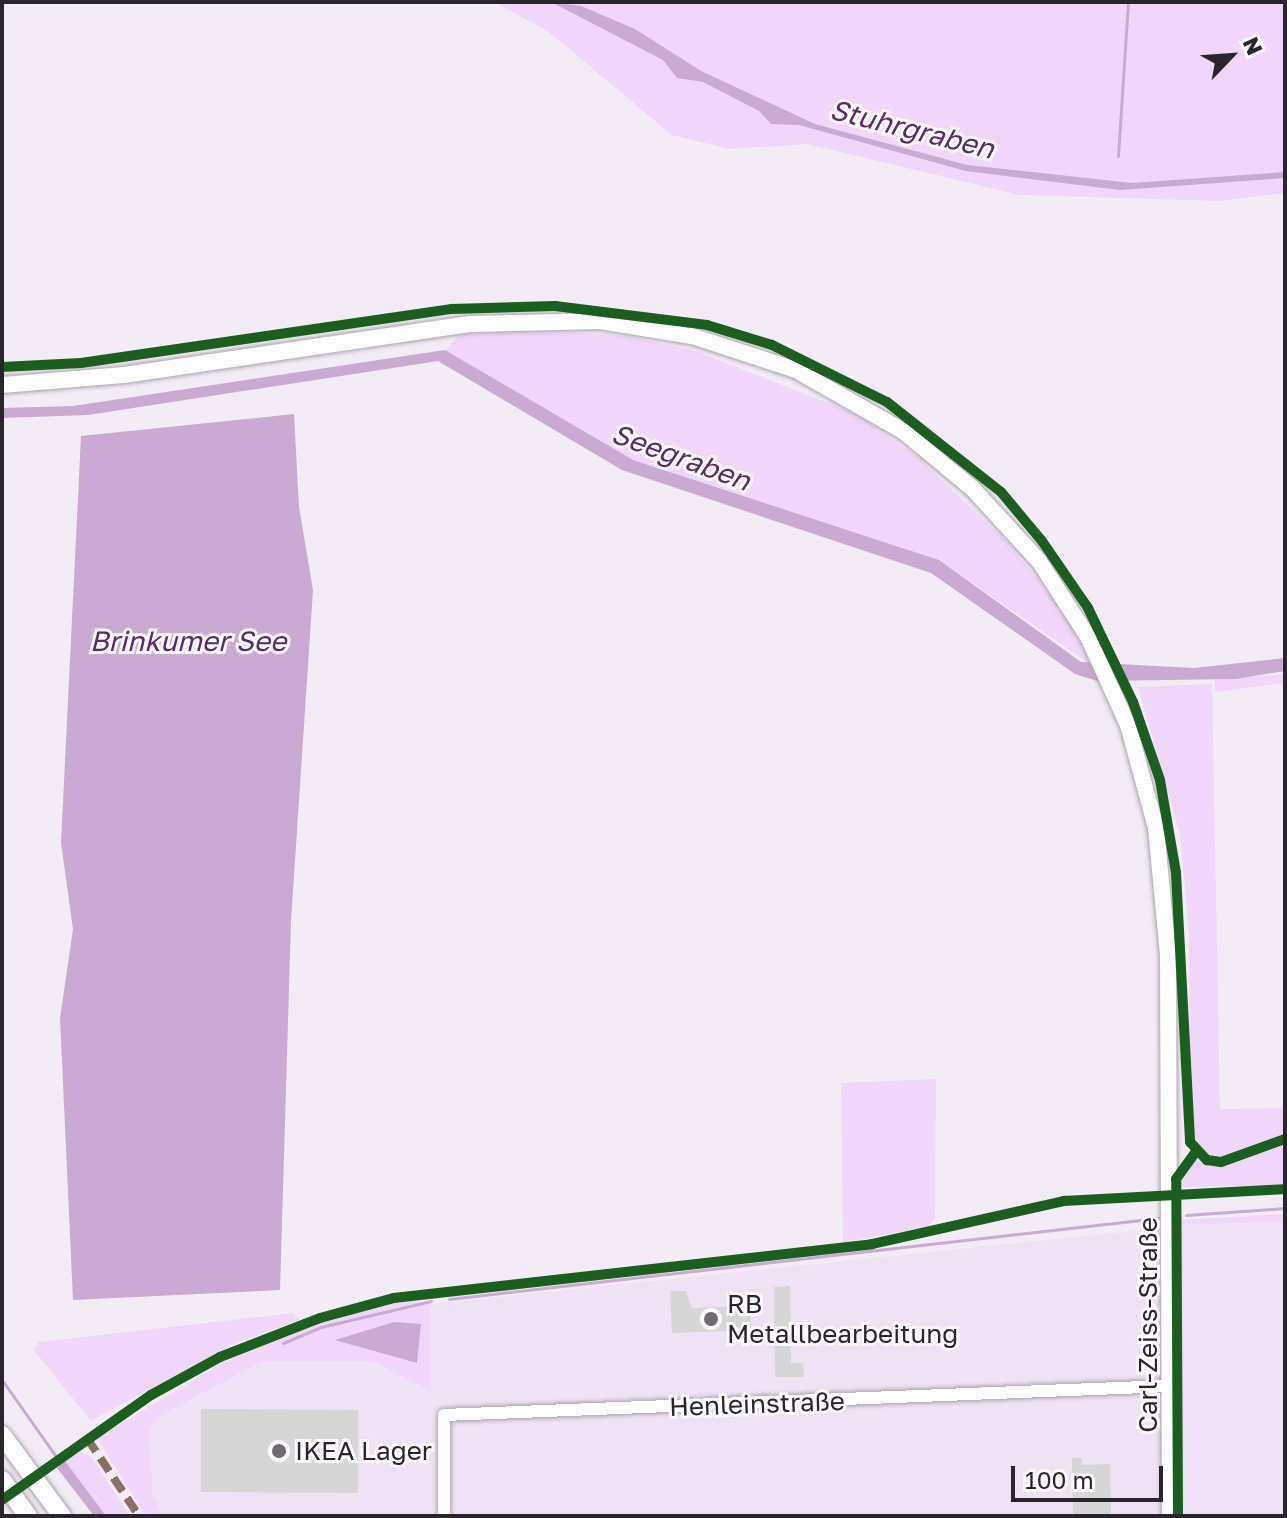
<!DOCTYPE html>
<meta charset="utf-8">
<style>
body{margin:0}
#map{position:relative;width:1287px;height:1518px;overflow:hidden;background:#f3ebf6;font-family:"Golos Text",sans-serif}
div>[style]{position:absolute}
.built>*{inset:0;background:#f0e2f5}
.green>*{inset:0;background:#f0d7f9}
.water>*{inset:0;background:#c8aad2}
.stream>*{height:3px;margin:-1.5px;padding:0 1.5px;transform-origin:1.5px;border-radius:1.5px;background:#c8aad2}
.building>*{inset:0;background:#d7d6d7}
.roads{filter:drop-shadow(0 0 2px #aaa4ac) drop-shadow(0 0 2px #aaa4ac)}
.minor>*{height:12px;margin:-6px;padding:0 6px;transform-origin:6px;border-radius:6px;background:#fdfcfe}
.major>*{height:16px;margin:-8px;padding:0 8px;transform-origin:8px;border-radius:8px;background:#fdfcfe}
.highway>*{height:18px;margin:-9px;padding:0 9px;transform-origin:9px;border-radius:9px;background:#fdfcfe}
.quiet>*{height:8px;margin-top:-4px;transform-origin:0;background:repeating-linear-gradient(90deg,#8d6e63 0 16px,transparent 0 24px)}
.cycleway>*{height:10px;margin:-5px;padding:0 5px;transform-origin:5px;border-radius:5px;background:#1b5e20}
.dots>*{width:22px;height:22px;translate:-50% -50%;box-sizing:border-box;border:4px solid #fcf9fd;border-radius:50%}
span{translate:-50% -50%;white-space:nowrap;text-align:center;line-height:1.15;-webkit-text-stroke:6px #fcf9fd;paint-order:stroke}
.poi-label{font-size:26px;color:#2a242c}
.left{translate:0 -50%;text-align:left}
.street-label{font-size:26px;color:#2a242c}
.water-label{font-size:28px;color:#582868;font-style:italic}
.frame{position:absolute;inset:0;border:4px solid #2a242c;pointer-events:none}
.north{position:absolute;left:1191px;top:16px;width:80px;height:80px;-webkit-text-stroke:6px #fcf9fd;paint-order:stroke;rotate:65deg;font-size:22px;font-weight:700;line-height:32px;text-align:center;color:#2a242c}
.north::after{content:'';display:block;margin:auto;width:28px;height:36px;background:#2a242c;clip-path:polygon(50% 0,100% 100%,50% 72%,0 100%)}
.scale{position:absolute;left:1011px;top:1466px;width:152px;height:36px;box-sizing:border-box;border:4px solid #2a242c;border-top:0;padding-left:10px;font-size:24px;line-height:28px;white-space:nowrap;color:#2a242c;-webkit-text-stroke:6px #fcf9fd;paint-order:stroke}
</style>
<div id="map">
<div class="built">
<i style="clip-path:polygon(1285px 1222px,1285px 1516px,1180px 1516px,1178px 1225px)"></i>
<i style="clip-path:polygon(1163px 1228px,1160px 1516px,163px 1516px,153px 1495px,149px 1433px,156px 1418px,263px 1361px,372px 1361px,431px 1390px,430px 1304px)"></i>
</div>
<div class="green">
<i style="clip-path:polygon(495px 2px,1285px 2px,1285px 193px,1219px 201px,1020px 195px,807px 144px,729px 149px,672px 135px,549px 32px)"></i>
<i style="clip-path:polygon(558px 332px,626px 336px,696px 351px,858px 415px,917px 457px,1010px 545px,1063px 611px,1093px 666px,939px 560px,633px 460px,445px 350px,460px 334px)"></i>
<i style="clip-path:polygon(1285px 674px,1285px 683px,1215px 692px,1215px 680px)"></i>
<i style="clip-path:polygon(1212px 684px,1220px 1109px,1285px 1108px,1285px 1185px,1179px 1187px,1198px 1149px,1190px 1129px,1189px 932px,1180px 834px,1138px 687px)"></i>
<i style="clip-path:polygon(936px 1079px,935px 1219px,928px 1226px,843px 1243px,841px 1083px)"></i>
<i style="clip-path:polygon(1285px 1214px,1285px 1222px,1178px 1225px,1178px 1220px)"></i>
<i style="clip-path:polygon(408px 1300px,430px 1304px,431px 1391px,372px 1361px,263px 1361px,156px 1418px,149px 1433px,153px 1495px,163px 1516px,146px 1516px,97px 1438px,222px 1363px,322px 1321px)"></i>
<i style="clip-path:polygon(293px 1313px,300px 1320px,231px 1345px,91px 1421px,33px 1349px,39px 1342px)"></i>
<i style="clip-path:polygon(81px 1452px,92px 1458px,130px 1516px,106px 1516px,65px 1461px)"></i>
</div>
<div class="water">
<i style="clip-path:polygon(551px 2px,581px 6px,635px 29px,701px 71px,815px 124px,967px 165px,1132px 183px,1285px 172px,1285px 178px,1120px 190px,966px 171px,799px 125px,771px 124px,759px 111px,703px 82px,677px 78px,663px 60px)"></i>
<i style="clip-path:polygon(445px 350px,633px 460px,939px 560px,1081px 662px,1194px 668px,1285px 658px,1285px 671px,1236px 679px,1097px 681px,1075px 674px,931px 573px,622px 470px,438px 361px,88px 415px,2px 418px,2px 408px,73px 406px)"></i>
<i style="clip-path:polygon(294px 414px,299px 507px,313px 590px,291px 921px,280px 1290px,73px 1300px,60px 1018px,73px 929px,61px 843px,81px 436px)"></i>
<i style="clip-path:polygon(394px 1322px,421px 1324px,417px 1363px,335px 1340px)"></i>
<i style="clip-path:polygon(65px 1461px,106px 1516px,94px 1516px,57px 1468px)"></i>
</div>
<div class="stream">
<i style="left:1118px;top:156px;width:154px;rotate:-86.3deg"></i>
<i style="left:1186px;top:1215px;width:99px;rotate:-4deg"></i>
<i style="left:449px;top:1299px;width:714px;rotate:-6.52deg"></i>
<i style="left:283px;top:1343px;width:41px;rotate:-22.8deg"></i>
<i style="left:321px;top:1327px;width:113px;rotate:-13.3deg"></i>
<i style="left:2px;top:1380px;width:104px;rotate:54.8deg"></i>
</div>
<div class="building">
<i style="clip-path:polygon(790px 1286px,791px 1363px,803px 1363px,804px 1377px,775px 1377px,774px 1287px)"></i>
<i style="clip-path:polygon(670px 1291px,686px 1291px,692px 1308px,750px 1306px,751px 1330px,672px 1333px)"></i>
<i style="clip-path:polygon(201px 1409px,358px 1410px,358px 1493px,201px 1492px)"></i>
<i style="clip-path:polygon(1072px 1458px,1082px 1458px,1082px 1465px,1110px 1464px,1111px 1516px,1073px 1516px)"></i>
</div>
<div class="roads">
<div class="minor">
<i style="left:444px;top:1516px;width:101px;rotate:-90deg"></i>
<i style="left:444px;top:1415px;width:727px;rotate:-2.29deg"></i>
</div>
<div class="major">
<i style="left:2px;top:385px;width:122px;rotate:-4.7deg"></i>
<i style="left:124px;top:375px;width:351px;rotate:-8.4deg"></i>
<i style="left:471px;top:324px;width:129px;rotate:-1.3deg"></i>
<i style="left:600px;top:321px;width:93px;rotate:9.3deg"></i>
<i style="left:692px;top:336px;width:109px;rotate:18.1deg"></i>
<i style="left:796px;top:370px;width:123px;rotate:29.7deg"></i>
<i style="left:903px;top:431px;width:89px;rotate:39.6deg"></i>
<i style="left:972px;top:488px;width:99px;rotate:47.5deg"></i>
<i style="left:1039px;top:561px;width:90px;rotate:57.2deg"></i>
<i style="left:1088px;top:637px;width:97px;rotate:65.6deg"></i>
<i style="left:1128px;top:725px;width:107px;rotate:74.8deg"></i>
<i style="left:1156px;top:828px;width:129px;rotate:84.6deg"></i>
<i style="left:1168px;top:956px;width:560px;rotate:89.8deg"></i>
</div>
<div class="highway">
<i style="left:2px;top:1435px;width:101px;rotate:53.5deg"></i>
<i style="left:2px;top:1480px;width:44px;rotate:54.2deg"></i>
</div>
</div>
<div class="quiet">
<i style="left:87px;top:1438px;width:94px;rotate:56.3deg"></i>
</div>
<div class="cycleway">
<i style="left:2px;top:367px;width:79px;rotate:-2.9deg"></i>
<i style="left:81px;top:363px;width:375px;rotate:-8.3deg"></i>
<i style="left:452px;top:309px;width:103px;rotate:-1.7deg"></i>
<i style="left:555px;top:306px;width:153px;rotate:7.1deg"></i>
<i style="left:707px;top:325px;width:68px;rotate:17.1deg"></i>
<i style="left:772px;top:345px;width:128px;rotate:26.4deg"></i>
<i style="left:887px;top:402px;width:145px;rotate:38.3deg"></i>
<i style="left:1001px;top:492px;width:64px;rotate:50.1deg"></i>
<i style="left:1042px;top:541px;width:81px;rotate:55.5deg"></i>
<i style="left:1088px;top:608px;width:104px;rotate:64.4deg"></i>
<i style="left:1133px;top:702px;width:83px;rotate:70.9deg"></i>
<i style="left:1160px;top:780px;width:94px;rotate:80.2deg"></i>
<i style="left:1176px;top:873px;width:269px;rotate:87deg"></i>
<i style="left:1190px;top:1142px;width:25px;rotate:47deg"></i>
<i style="left:1207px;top:1160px;width:14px;rotate:8deg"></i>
<i style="left:1221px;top:1162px;width:68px;rotate:-19.8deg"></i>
<i style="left:2px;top:1500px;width:182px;rotate:-35.2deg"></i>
<i style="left:151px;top:1395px;width:79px;rotate:-28.8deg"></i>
<i style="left:220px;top:1357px;width:107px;rotate:-21.3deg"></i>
<i style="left:320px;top:1318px;width:77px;rotate:-15.1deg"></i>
<i style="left:394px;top:1298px;width:481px;rotate:-6.4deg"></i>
<i style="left:872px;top:1244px;width:197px;rotate:-12.6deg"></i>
<i style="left:1064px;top:1201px;width:221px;rotate:-3.1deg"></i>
<i style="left:1178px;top:1516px;width:337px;rotate:-90.3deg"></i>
<i style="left:1176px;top:1179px;width:34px;rotate:-54deg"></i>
</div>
<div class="dots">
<i style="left:711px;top:1319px;background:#706a73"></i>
<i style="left:279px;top:1451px;background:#706a73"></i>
</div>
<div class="poi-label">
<span class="left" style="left:727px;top:1319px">RB<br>Metallbearbeitung</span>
<span class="left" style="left:295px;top:1451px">IKEA Lager</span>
</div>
<div class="street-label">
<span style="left:1148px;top:1325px;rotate:-90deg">Carl-Zeiss-Straße</span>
<span style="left:757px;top:1404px;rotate:-2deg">Henleinstraße</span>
</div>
<div class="water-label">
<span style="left:912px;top:129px;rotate:14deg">Stuhrgraben</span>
<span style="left:681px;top:457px;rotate:20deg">Seegraben</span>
<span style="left:188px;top:641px">Brinkumer See</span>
</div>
<div class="frame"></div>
<div class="north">N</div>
<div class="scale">100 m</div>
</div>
